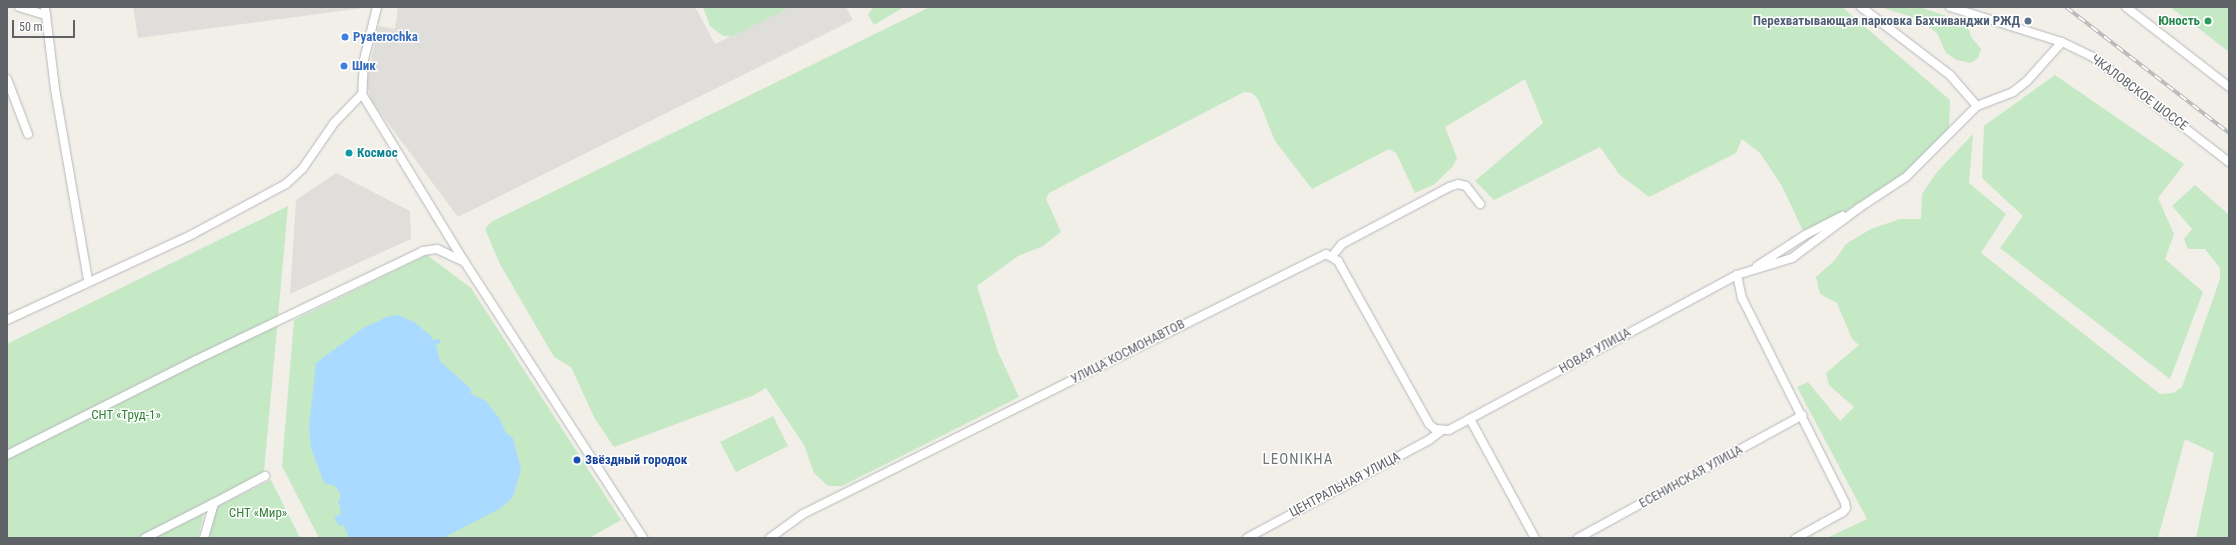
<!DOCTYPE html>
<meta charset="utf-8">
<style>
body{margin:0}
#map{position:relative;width:2236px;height:545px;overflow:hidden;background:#f1efe8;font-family:"Roboto Condensed",sans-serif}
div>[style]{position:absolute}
.industrial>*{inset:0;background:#e0deda}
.green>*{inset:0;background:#c5e8c5}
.water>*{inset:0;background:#aadaff}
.roads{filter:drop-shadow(0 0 1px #b5b8bc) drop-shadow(0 0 1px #b5b8bc)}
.minor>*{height:8px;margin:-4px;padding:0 4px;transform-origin:4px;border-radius:4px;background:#fff}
.rail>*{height:4px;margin-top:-2px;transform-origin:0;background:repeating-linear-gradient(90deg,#fff 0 8px,#b6b7b8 0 16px);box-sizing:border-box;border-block:1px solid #b6b7b8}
.dots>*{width:11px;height:11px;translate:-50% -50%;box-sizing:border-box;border:2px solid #fff;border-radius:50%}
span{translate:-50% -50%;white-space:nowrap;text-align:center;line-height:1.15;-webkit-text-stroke:3px #fff;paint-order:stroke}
.service-label{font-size:13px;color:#4e5e75;font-weight:700}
.right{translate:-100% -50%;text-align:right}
.leisure-label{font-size:13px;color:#27864d;font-weight:700}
.shop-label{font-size:13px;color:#366cbe;font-weight:700}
.left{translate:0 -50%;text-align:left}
.street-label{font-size:13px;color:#5f6368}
.culture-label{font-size:13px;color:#0d838f;font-weight:700}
.park-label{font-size:13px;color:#348238}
.transit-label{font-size:13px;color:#164399;font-weight:700}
.quarter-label{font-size:15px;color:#70757a;letter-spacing:1px}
.frame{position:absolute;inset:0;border:8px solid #5f6368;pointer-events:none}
.scale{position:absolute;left:12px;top:20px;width:63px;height:18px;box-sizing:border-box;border:2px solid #5f6368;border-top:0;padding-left:5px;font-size:12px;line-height:14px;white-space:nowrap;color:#5f6368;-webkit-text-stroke:3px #fff;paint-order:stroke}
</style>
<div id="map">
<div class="industrial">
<i style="clip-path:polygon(133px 7px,371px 7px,138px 38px)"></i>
<i style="clip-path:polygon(398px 7px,695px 7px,715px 44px,788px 7px,846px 7px,853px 20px,458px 217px,370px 99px,367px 82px,378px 26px,395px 29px)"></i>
<i style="clip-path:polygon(336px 173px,410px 211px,411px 239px,290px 294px,296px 200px)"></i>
</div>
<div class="green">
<i style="clip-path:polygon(703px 7px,790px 7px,733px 36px,723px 36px,710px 26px)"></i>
<i style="clip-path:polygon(873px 7px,904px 7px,874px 25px,868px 15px)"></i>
<i style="clip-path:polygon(930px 7px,1842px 7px,1950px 100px,1949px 129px,1905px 173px,1846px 211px,1803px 231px,1782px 186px,1760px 153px,1742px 139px,1736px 153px,1649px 197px,1619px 174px,1600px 147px,1494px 200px,1475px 181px,1543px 123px,1525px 79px,1445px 127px,1457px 158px,1453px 166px,1435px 184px,1415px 193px,1396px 153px,1389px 149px,1312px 189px,1275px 141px,1258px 99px,1252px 93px,1244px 92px,1049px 193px,1046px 199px,1061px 232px,1043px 246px,1018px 256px,977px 286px,998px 352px,1019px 397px,842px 486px,828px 486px,814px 473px,804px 445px,766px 388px,752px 396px,614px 447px,595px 419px,571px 367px,554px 357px,500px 264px,485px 229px,491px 222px)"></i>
<i style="clip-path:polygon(1881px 7px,1919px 7px,1959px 20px,1967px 25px,1972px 38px,1981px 49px,1978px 58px,1971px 63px,1957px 60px,1946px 53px,1937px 33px,1918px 19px)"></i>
<i style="clip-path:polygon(2170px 7px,2229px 7px,2229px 52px,2206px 34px)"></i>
<i style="clip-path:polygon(2055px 75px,2184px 164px,2158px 198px,2174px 234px,2165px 259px,2203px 292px,2170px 379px,2000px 248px,2023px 216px,1982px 178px,1984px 126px)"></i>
<i style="clip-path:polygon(1973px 134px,1969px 183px,2006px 214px,1981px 253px,2160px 394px,2173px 393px,2182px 387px,2220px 279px,2220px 268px,2205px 249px,2188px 249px,2184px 239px,2192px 229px,2172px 206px,2195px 185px,2229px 215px,2229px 538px,2196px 538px,2214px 453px,2185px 439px,2158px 538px,1827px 538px,1867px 519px,1797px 387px,1808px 382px,1840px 421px,1854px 407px,1829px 385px,1826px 373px,1859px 345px,1852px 339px,1837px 303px,1820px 294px,1816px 277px,1835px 260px,1846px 244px,1871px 229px,1900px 219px,1921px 219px,1922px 194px,1937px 172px)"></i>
<i style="clip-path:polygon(288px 206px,264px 472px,206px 504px,198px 538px,7px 538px,7px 344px)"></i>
<i style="clip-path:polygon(427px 255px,471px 288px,621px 520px,589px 538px,319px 538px,282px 466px,294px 320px)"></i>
<i style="clip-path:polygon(773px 416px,788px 446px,736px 472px,720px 442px)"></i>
<i style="clip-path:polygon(271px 480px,300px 538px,207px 538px,216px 507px)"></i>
</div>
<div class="water">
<i style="clip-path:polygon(398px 315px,414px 322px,431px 336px,432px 340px,440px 339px,441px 343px,436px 344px,440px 361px,471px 389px,471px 394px,486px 401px,500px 419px,506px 433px,513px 438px,521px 469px,513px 497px,501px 508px,443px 538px,349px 538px,344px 525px,339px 526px,334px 516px,341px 515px,340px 504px,337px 505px,340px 499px,340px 493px,335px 486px,324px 483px,311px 448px,309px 427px,316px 363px,363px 328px,387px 317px)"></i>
</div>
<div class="roads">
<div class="minor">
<i style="left:19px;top:7px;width:28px;rotate:17deg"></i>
<i style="left:45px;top:7px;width:83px;rotate:83deg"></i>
<i style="left:55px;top:89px;width:194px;rotate:80.2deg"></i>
<i style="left:377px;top:7px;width:55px;rotate:103.8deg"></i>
<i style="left:364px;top:60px;width:34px;rotate:93deg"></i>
<i style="left:362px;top:94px;width:196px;rotate:58.6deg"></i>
<i style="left:464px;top:261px;width:330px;rotate:57.1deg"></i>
<i style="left:1861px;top:7px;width:112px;rotate:37.4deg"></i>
<i style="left:1950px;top:75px;width:41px;rotate:48.9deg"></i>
<i style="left:1950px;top:7px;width:117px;rotate:17.4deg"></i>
<i style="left:2062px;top:42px;width:34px;rotate:26deg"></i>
<i style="left:2093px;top:57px;width:172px;rotate:37.7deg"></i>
<i style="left:2126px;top:7px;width:130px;rotate:37.8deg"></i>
<i style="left:7px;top:79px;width:59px;rotate:69.1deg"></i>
<i style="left:1333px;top:255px;width:14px;rotate:-51deg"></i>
<i style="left:1342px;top:244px;width:121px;rotate:-28deg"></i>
<i style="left:1449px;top:187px;width:9px;rotate:-18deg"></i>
<i style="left:1458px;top:184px;width:8px;rotate:14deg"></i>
<i style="left:1466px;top:186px;width:23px;rotate:52deg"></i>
<i style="left:1757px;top:266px;width:57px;rotate:-32.9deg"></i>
<i style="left:1805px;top:235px;width:42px;rotate:-27.2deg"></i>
<i style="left:1737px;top:275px;width:24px;rotate:78deg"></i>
<i style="left:1742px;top:298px;width:229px;rotate:63.3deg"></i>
<i style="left:1845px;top:503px;width:5px;rotate:79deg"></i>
<i style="left:1846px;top:508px;width:5px;rotate:127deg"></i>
<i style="left:1843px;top:512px;width:54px;rotate:151deg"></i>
<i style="left:7px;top:320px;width:205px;rotate:-24.8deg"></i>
<i style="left:193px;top:234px;width:106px;rotate:-28.3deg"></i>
<i style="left:286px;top:184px;width:23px;rotate:-43deg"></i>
<i style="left:303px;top:168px;width:55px;rotate:-55.4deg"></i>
<i style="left:334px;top:123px;width:40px;rotate:-46deg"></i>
<i style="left:1470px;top:419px;width:136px;rotate:61.4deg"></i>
<i style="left:7px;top:455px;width:212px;rotate:-26.7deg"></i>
<i style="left:196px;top:360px;width:252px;rotate:-25.6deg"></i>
<i style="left:423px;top:251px;width:14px;rotate:-8deg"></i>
<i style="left:437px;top:249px;width:29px;rotate:25deg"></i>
<i style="left:145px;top:538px;width:77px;rotate:-26.9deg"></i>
<i style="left:204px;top:538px;width:36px;rotate:-74deg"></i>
<i style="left:214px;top:503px;width:58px;rotate:-27.9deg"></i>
<i style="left:770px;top:538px;width:41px;rotate:-36deg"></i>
<i style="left:803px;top:514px;width:584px;rotate:-26.43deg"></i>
<i style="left:1326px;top:254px;width:14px;rotate:30deg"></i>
<i style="left:1338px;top:261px;width:187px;rotate:60.8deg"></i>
<i style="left:1429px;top:424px;width:8px;rotate:40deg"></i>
<i style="left:1435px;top:429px;width:14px;rotate:4deg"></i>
<i style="left:1449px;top:430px;width:327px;rotate:-28.3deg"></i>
<i style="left:1737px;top:275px;width:58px;rotate:-17.2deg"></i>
<i style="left:1792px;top:258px;width:84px;rotate:-36.7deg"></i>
<i style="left:1859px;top:208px;width:56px;rotate:-33.4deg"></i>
<i style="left:1906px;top:177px;width:100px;rotate:-45deg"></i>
<i style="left:1977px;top:106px;width:39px;rotate:-21deg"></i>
<i style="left:2013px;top:92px;width:18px;rotate:-38deg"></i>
<i style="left:2027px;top:81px;width:52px;rotate:-48.1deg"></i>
<i style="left:1247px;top:538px;width:207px;rotate:-28.3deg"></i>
<i style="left:1429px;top:440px;width:15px;rotate:-37deg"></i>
<i style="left:1578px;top:538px;width:256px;rotate:-28.7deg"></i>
</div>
</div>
<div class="rail">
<i style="left:2066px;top:7px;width:206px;rotate:37.7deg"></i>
</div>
<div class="dots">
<i style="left:2028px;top:21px;background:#5c6f8a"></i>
<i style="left:2208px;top:21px;background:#2e9e5b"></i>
<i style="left:345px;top:37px;background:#3f7fe0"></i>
<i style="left:344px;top:66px;background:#3f7fe0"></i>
<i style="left:349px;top:153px;background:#0f9aa8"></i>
<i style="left:577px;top:460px;background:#1a4fb4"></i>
</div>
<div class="service-label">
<span class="right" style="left:2020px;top:21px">Перехватывающая парковка Бахчиванджи РЖД</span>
</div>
<div class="leisure-label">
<span class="right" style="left:2200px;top:21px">Юность</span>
</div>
<div class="shop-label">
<span class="left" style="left:353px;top:37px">Pyaterochka</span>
<span class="left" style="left:352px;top:66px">Шик</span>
</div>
<div class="street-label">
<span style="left:2139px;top:93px;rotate:37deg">ЧКАЛОВСКОЕ ШОССЕ</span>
<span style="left:1595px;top:351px;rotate:-29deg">НОВАЯ УЛИЦА</span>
<span style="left:1128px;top:352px;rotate:-27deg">УЛИЦА КОСМОНАВТОВ</span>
<span style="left:1691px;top:477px;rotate:-29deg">ЕСЕНИНСКАЯ УЛИЦА</span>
<span style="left:1345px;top:485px;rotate:-28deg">ЦЕНТРАЛЬНАЯ УЛИЦА</span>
</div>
<div class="culture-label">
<span class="left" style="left:357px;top:153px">Космос</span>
</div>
<div class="park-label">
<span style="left:126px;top:415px">СНТ «Труд-1»</span>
<span style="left:258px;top:513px">СНТ «Мир»</span>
</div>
<div class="transit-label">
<span class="left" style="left:585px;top:460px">Звёздный городок</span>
</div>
<div class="quarter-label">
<span style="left:1298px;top:460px">LEONIKHA</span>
</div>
<div class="frame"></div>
<div class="scale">50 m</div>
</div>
